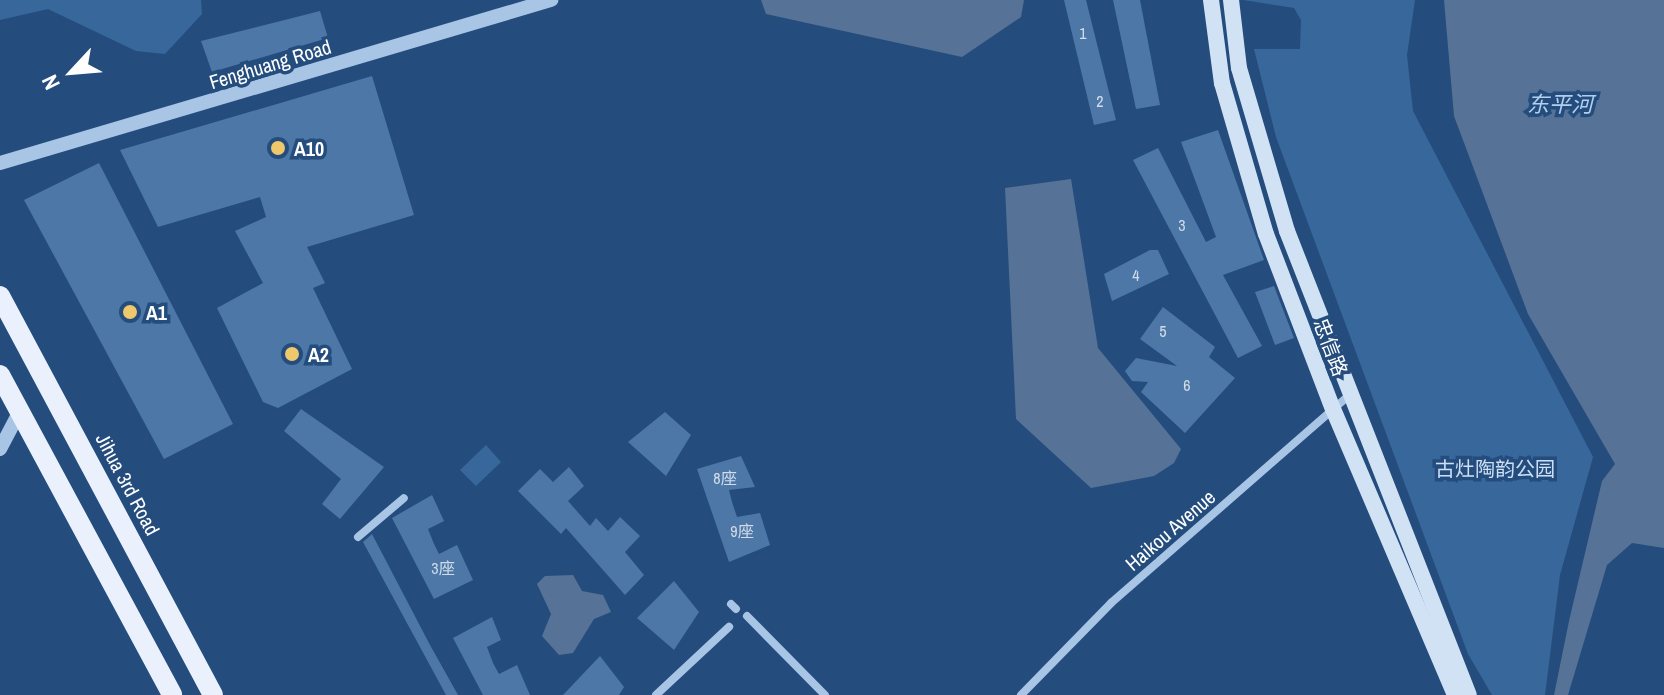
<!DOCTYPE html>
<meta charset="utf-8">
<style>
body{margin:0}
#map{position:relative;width:1664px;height:695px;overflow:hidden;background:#244d7e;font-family:"Archivo Narrow","Noto Sans SC",sans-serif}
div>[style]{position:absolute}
.green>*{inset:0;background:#37679b}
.water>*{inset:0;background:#567296}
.building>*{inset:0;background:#4c77a7}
.minor>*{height:8px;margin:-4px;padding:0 4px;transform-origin:4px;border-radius:4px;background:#a9c5e6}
.tertiary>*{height:14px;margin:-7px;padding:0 7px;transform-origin:7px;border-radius:7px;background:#a9c5e6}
.secondary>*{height:16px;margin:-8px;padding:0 8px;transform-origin:8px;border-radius:8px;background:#d2e2f5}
.primary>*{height:20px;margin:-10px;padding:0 10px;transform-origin:10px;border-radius:10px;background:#eaf1fd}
.dots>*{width:22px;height:22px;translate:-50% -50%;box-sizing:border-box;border:4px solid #244d7e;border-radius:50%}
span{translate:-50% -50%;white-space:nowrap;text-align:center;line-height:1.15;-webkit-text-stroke:7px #244d7e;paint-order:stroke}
.number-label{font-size:16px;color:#d2dde9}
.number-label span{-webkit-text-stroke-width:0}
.street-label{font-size:20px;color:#fff}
.poi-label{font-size:20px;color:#fff;font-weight:700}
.left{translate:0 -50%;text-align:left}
.park-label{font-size:20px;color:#ccdff5}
.water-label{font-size:22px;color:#b4cfee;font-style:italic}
.north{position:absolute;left:32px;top:32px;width:80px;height:80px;-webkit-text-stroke:6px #244d7e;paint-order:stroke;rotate:244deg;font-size:22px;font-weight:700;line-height:32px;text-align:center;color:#fff}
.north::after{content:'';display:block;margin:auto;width:28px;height:36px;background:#fff;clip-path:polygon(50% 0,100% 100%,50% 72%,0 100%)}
</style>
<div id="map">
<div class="green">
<i style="clip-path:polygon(0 0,201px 0,202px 14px,165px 54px,136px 51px,48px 9px,0 20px)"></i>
<i style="clip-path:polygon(1243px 0,1415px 0,1407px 55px,1413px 111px,1593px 457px,1560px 575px,1545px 695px,1492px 695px,1468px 654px,1276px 137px,1254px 49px,1300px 49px,1301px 20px,1294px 8px)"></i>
<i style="clip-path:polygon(486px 445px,501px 462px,476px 486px,460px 470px)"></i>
</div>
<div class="water">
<i style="clip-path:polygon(761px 0,1024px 0,1021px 17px,962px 57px,766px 14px)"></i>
<i style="clip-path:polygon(1444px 0,1664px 0,1664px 548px,1632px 543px,1607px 565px,1568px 695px,1554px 695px,1569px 621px,1602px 481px,1615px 464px,1528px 314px,1454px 116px)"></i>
<i style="clip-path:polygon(1071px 179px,1098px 348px,1181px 449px,1174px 463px,1154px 476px,1091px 488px,1016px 419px,1005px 188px)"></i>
<i style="clip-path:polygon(573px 575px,582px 591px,603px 595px,611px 612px,594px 619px,573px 653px,559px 655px,542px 636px,551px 614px,537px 584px,545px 576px)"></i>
</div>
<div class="building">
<i style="clip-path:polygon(1064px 0,1086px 0,1116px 120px,1094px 125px)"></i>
<i style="clip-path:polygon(1113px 0,1140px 0,1160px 105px,1136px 109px)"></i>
<i style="clip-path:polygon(320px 11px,328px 38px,212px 72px,201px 41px)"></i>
<i style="clip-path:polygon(372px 76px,414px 215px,307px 247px,325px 283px,313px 288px,352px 369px,278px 408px,263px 402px,217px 308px,263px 283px,235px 231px,266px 217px,260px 197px,158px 227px,120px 150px)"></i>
<i style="clip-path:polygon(1218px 130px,1264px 260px,1223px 275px,1262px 346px,1238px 358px,1133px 160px,1158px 148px,1206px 242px,1216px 237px,1181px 142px)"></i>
<i style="clip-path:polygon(99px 163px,233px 424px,164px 459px,24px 200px)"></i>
<i style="clip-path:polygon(1150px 250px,1158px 250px,1169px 274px,1112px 301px,1104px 274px)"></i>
<i style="clip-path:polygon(1274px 286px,1294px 338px,1275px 345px,1255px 292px)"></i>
<i style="clip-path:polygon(1163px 307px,1215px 347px,1209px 357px,1235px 378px,1185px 433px,1141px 392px,1148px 382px,1132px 381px,1125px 371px,1136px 358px,1177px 366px,1140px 339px)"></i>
<i style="clip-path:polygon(301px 409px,384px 467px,340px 519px,322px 504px,341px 479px,284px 431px)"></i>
<i style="clip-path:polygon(665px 412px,691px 435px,666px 476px,628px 442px)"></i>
<i style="clip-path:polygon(741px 456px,755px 487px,729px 490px,732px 502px,737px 517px,760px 513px,770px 545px,729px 562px,697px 469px)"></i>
<i style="clip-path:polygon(569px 467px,584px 486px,568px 501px,590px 526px,596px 518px,608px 531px,620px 517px,640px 536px,625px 552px,644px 575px,625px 595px,566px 528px,561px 534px,518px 491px,540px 469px,553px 482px)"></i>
<i style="clip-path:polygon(432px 495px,444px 521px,428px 529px,434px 544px,439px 554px,457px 545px,473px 580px,434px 599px,392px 518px)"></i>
<i style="clip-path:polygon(372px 534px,430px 645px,458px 695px,446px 695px,363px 542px)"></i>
<i style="clip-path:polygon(674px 581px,699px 612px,674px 650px,637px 618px)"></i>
<i style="clip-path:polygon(492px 617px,501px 640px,487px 647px,493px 663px,499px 674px,517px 665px,530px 695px,483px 695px,453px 638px)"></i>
<i style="clip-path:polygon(600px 656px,624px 687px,619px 695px,563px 695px)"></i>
</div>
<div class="minor">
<i style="left:358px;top:537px;width:60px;rotate:-40.3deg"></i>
<i style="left:731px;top:604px;width:7px;rotate:45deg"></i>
<i style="left:747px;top:616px;width:111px;rotate:45.4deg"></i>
<i style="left:656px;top:695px;width:100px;rotate:-43deg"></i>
<i style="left:1021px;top:695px;width:129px;rotate:-45.6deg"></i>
<i style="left:1111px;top:603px;width:313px;rotate:-41.1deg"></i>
</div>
<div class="tertiary">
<i style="left:0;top:163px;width:575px;rotate:-16.48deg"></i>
<i style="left:0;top:449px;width:41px;rotate:-62.2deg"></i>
</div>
<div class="secondary">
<i style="left:1211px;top:0;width:84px;rotate:82.5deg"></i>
<i style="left:1222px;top:83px;width:157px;rotate:73.8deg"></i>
<i style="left:1266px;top:234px;width:187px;rotate:69.1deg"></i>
<i style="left:1333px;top:409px;width:311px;rotate:66.9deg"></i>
<i style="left:1231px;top:0;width:68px;rotate:83.3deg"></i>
<i style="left:1239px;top:68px;width:170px;rotate:73.6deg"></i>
<i style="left:1287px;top:231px;width:498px;rotate:68.6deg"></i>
</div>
<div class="primary">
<i style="left:0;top:296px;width:452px;rotate:61.9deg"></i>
<i style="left:0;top:375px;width:363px;rotate:61.7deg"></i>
</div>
<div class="dots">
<i style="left:278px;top:148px;background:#f0c86c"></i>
<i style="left:130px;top:312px;background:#f0c86c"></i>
<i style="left:292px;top:354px;background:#f0c86c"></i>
</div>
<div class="number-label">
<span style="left:1083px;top:33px">1</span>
<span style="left:1100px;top:101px">2</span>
<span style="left:1182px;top:225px">3</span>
<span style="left:1136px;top:275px">4</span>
<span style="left:1163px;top:331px">5</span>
<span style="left:1187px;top:385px">6</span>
<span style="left:725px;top:478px">8座</span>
<span style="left:742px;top:531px">9座</span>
<span style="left:443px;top:568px">3座</span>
</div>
<div class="street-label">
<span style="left:270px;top:64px;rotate:-17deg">Fenghuang Road</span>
<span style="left:1331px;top:347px;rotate:69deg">忠信路</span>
<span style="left:128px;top:484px;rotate:62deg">Jihua 3rd Road</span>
<span style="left:1170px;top:530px;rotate:-41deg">Haikou Avenue</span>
</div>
<div class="poi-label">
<span class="left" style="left:294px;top:148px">A10</span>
<span class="left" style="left:146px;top:312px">A1</span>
<span class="left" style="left:308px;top:354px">A2</span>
</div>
<div class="park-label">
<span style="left:1495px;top:468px">古灶陶韵公园</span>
</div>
<div class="water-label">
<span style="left:1560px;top:105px">东平河</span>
</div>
<div class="north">N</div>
</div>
